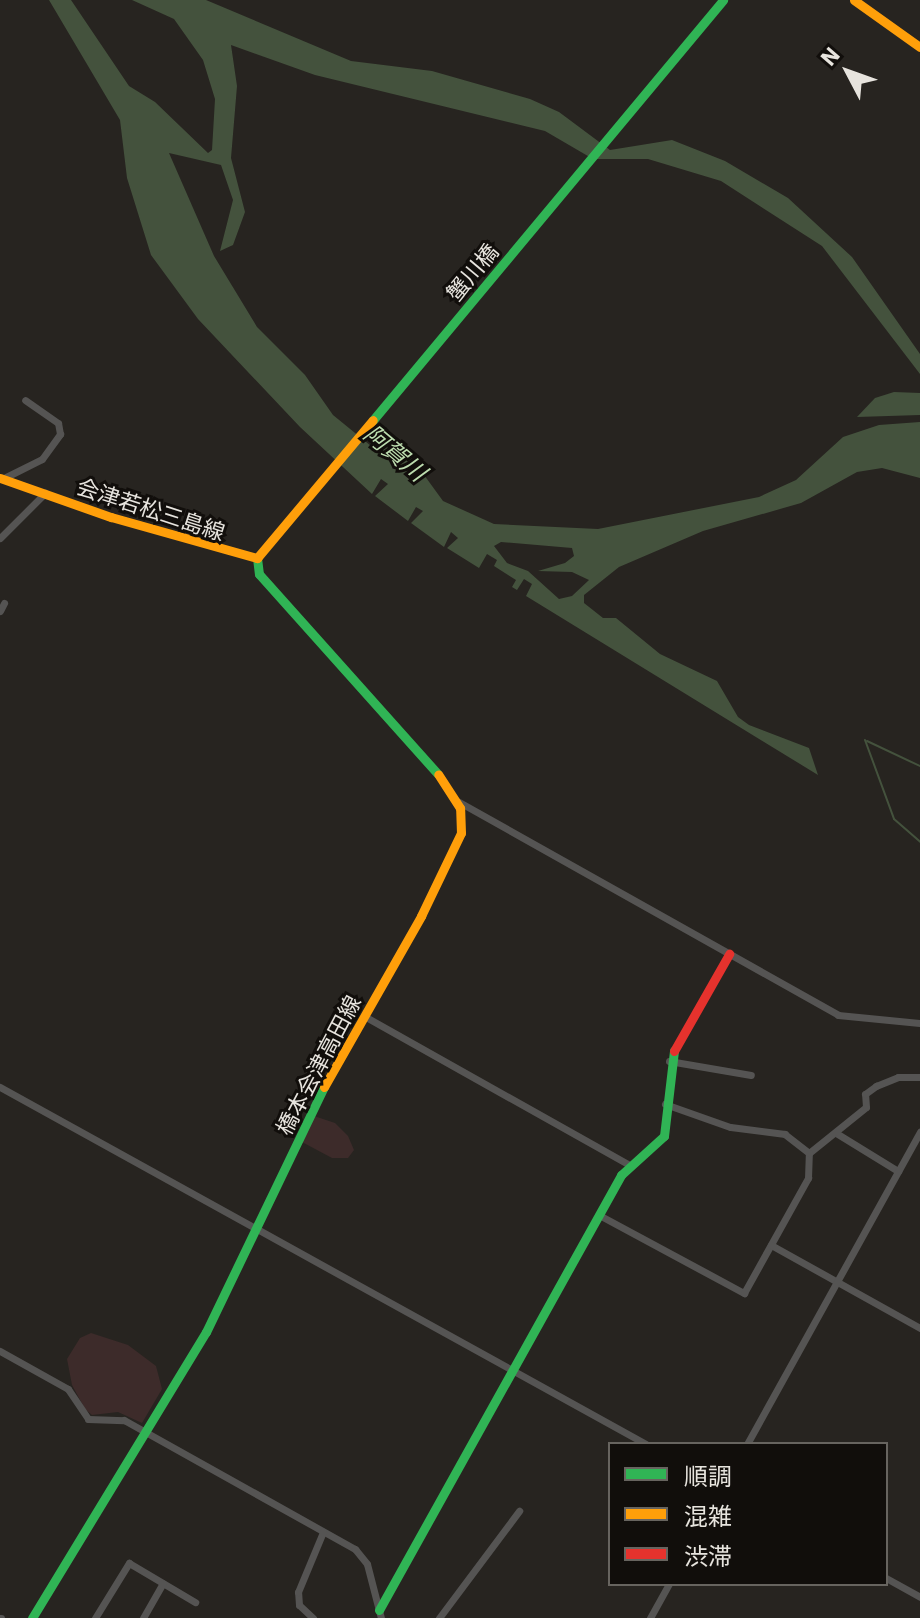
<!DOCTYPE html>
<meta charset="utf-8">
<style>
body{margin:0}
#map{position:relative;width:920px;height:1618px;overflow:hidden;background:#272420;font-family:"IBM Plex Sans","Noto Sans JP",sans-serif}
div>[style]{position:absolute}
.green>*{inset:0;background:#3d2b2a}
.water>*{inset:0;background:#44523d}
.stream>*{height:2px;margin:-1px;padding:0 1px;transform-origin:1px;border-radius:1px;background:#44523d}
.street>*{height:7px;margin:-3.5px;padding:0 3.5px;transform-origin:3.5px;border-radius:3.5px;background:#555453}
.fast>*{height:9px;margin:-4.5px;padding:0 4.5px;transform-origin:4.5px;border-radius:4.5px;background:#30b455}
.slow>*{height:9px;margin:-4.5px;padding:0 4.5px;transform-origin:4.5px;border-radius:4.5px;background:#ff9f0a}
.jam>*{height:9px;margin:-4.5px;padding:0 4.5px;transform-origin:4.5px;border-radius:4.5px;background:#e5322d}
span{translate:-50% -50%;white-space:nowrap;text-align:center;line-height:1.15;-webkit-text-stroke:6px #110e0b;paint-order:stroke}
.street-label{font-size:22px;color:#e7e4de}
.water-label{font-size:24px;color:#bcdcae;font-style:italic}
.legend{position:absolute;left:608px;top:1442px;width:280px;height:144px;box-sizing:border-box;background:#110e0b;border:2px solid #67645f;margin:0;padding:10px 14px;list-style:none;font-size:24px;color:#e7e4de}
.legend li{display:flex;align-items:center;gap:16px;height:40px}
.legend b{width:40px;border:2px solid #67645f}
.north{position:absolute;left:808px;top:32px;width:80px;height:80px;-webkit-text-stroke:6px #110e0b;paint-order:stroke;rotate:311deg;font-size:22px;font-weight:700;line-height:32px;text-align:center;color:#e7e4de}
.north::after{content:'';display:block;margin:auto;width:28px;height:36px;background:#e7e4de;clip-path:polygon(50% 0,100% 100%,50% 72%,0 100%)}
</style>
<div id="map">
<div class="green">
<i style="clip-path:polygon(314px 1116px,335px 1123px,348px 1136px,354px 1150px,348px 1158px,332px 1158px,302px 1142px)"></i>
<i style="clip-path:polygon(91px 1333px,128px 1345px,156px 1366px,162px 1389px,142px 1423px,118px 1412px,92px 1415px,85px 1409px,72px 1385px,67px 1359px,80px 1338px)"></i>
</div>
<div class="water">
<i style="clip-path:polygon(evenodd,49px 0,71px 0,129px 86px,155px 102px,208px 153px,212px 150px,215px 99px,203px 60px,174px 19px,132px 0,206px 0,351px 61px,432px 71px,530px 99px,559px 112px,610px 150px,672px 140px,725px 161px,788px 198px,852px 257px,920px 354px,920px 374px,822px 246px,721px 181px,648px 159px,593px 159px,545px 131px,315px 75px,231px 45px,237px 86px,231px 158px,245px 212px,233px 245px,220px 251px,233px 200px,221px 165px,169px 153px,214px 256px,257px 327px,305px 375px,333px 415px,371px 446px,403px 446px,443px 501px,494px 524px,598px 529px,759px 497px,796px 480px,843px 437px,879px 425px,920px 422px,920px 478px,882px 468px,857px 472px,801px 503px,703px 531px,619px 567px,584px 595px,584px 603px,603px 618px,616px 618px,660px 654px,717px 681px,738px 717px,749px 725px,809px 748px,818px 775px,526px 596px,532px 584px,524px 579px,517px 590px,512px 587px,516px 580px,494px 566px,497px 560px,487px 554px,479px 568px,447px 548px,458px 538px,451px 532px,444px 547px,411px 523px,423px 511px,416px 507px,408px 521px,375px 496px,388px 484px,381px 479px,372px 494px,300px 427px,198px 319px,151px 255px,127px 178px,120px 120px,49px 0,501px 542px,572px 548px,574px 556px,565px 563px,538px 571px,572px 572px,589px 580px,572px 596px,559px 599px,528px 571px,507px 563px,494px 546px,501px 542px)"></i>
<i style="clip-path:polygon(894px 392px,920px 393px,920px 415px,857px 417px,875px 398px)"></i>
</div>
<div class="stream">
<i style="left:865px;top:740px;width:84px;rotate:69.8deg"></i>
<i style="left:894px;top:819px;width:35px;rotate:41deg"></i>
<i style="left:867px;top:741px;width:59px;rotate:25.3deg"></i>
</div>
<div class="street">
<i style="left:6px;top:477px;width:40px;rotate:-26.6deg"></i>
<i style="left:42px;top:459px;width:31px;rotate:-54deg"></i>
<i style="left:60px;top:434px;width:11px;rotate:-100deg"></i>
<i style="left:58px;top:423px;width:40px;rotate:-145.1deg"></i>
<i style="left:0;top:538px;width:64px;rotate:-45deg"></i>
<i style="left:0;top:611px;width:9px;rotate:-63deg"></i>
<i style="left:459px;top:802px;width:435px;rotate:29.3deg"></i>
<i style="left:838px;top:1015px;width:82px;rotate:5.6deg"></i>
<i style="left:364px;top:1016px;width:304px;rotate:29.3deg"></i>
<i style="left:669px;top:1061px;width:83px;rotate:9.7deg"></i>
<i style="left:0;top:1087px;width:738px;rotate:28.93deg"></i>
<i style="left:836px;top:1133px;width:73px;rotate:31.5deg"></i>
<i style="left:809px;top:1153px;width:73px;rotate:-38.9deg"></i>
<i style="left:866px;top:1107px;width:13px;rotate:-94deg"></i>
<i style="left:865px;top:1094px;width:14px;rotate:-36deg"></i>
<i style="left:876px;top:1086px;width:24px;rotate:-22deg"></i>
<i style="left:898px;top:1077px;width:22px"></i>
<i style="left:599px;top:1215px;width:165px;rotate:28.3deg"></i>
<i style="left:744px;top:1293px;width:132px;rotate:-60.9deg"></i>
<i style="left:808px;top:1178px;width:25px;rotate:-88deg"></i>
<i style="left:809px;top:1153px;width:31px;rotate:-142deg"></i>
<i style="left:785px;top:1134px;width:55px;rotate:-172.7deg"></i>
<i style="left:730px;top:1127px;width:69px;rotate:-160.5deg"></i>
<i style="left:771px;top:1245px;width:171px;rotate:29.1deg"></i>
<i style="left:0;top:1351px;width:78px;rotate:29.2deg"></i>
<i style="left:68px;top:1389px;width:36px;rotate:56deg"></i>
<i style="left:88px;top:1419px;width:36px;rotate:2deg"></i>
<i style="left:124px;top:1420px;width:265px;rotate:29.2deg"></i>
<i style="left:355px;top:1549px;width:19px;rotate:51deg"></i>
<i style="left:367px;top:1564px;width:56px;rotate:75.5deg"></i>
<i style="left:747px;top:1444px;width:357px;rotate:-61deg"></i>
<i style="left:886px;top:1578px;width:39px;rotate:29deg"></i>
<i style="left:0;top:1618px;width:1px"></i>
<i style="left:95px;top:1618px;width:65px;rotate:-58.3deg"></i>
<i style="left:129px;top:1563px;width:77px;rotate:30.6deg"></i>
<i style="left:143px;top:1618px;width:40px;rotate:-60.3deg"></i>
<i style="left:313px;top:1618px;width:19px;rotate:-137deg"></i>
<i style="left:299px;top:1605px;width:13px;rotate:-94deg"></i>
<i style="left:298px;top:1592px;width:65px;rotate:-67.4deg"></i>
<i style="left:439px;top:1618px;width:134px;rotate:-53.2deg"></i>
<i style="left:650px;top:1618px;width:39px;rotate:-61deg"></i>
</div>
<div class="fast">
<i style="left:373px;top:420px;width:547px;rotate:-50.19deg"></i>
<i style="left:257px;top:558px;width:16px;rotate:83deg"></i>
<i style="left:259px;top:574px;width:268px;rotate:48.2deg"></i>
<i style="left:379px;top:1610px;width:498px;rotate:-60.9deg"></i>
<i style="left:621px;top:1175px;width:58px;rotate:-42.2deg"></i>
<i style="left:664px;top:1136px;width:86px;rotate:-83.3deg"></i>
<i style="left:32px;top:1618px;width:335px;rotate:-58.7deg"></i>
<i style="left:206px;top:1332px;width:272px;rotate:-64.3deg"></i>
</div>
<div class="slow">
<i style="left:854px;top:0;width:81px;rotate:35.5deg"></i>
<i style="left:0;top:478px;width:118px;rotate:19.4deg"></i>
<i style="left:111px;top:517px;width:152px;rotate:15.7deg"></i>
<i style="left:257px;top:558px;width:180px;rotate:-50deg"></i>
<i style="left:324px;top:1087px;width:197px;rotate:-60.4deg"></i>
<i style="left:421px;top:916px;width:92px;rotate:-64.3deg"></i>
<i style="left:461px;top:833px;width:25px;rotate:-92deg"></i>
<i style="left:460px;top:808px;width:40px;rotate:-122.9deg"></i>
</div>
<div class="jam">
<i style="left:674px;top:1051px;width:112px;rotate:-60.4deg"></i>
</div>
<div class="street-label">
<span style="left:472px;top:272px;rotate:-50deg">蟹川橋</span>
<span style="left:151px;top:509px;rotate:18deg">会津若松三島線</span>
<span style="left:318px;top:1065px;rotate:-62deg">橋本会津高田線</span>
</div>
<div class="water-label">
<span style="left:395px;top:453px;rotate:40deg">阿賀川</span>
</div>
<ul class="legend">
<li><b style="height:10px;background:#30b455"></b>順調</li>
<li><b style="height:10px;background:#ff9f0a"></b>混雑</li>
<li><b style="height:10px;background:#e5322d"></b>渋滞</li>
</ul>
<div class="north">N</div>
</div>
